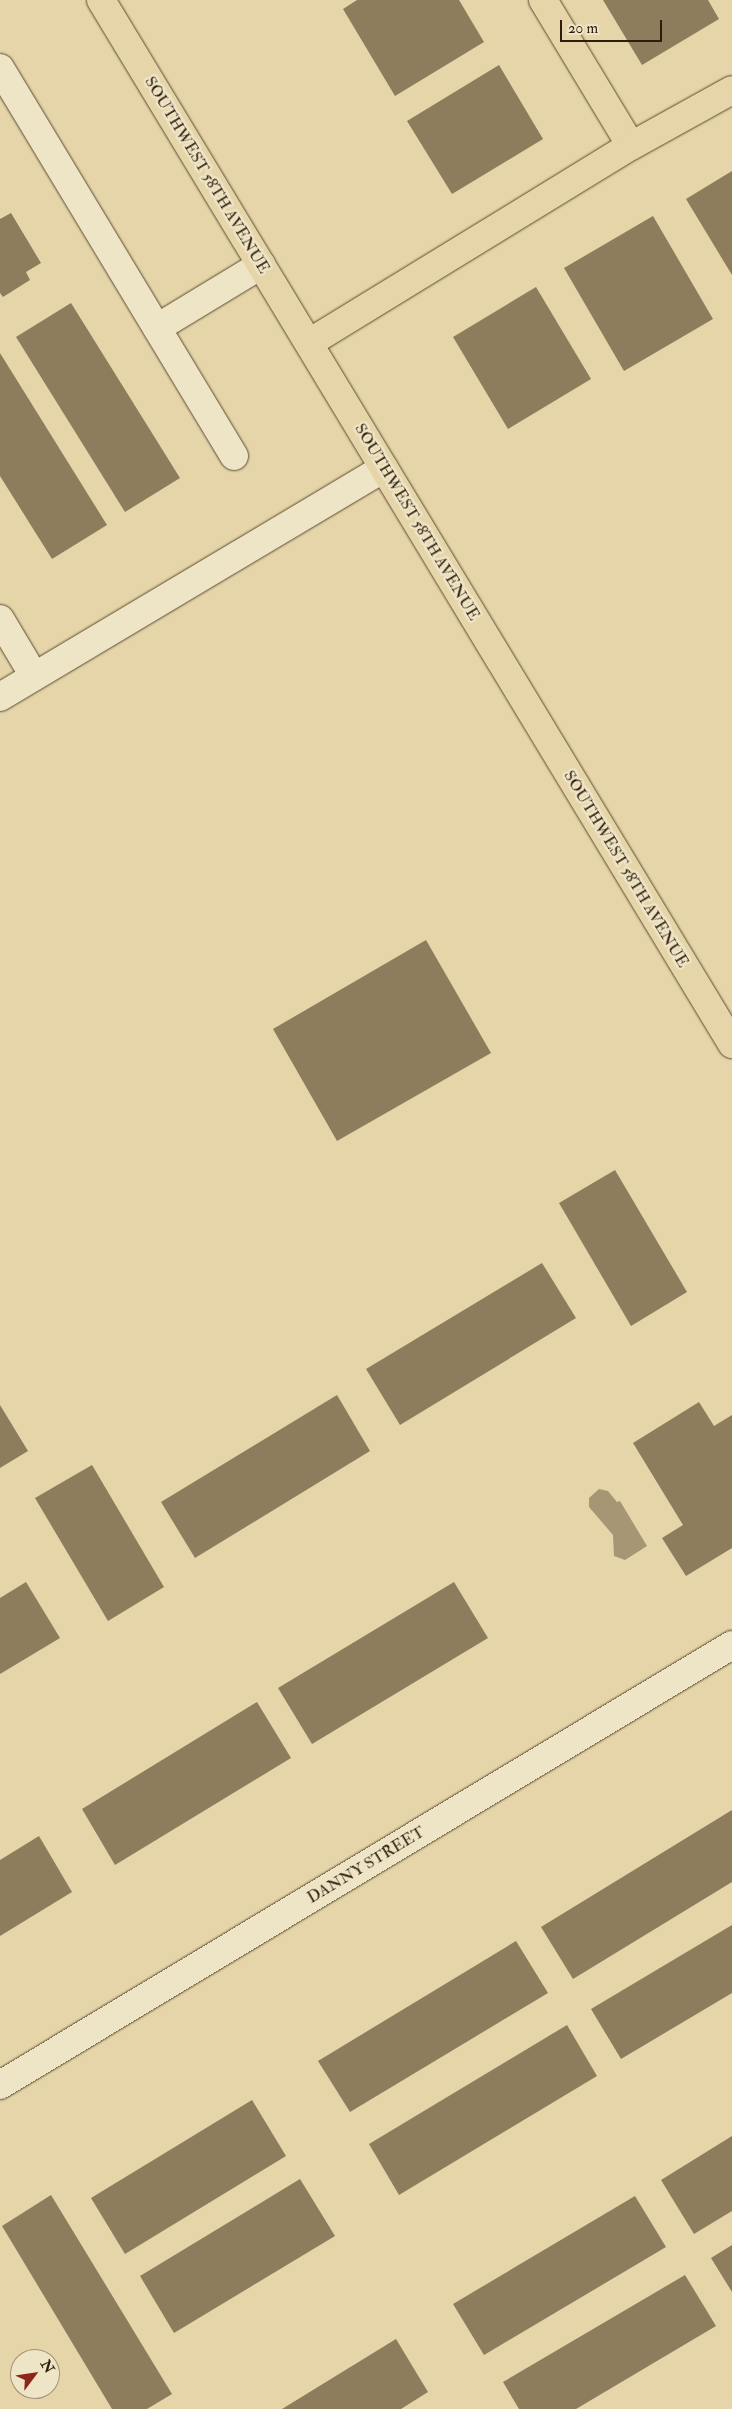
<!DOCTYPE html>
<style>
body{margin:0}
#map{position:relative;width:732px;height:2409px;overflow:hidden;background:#e5d5a8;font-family:"IM FELL Double Pica",serif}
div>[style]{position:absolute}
.water>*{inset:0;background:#a79673}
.building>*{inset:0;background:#8d7d5d}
.roads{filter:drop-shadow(0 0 1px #5c4b32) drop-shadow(0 0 1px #5c4b32)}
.minor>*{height:28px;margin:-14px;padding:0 14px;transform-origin:14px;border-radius:14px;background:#eee4c6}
.major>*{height:28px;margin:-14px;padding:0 14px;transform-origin:14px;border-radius:14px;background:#e5d5a8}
span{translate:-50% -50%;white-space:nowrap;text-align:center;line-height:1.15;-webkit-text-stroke:5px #eee4c6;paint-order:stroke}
.street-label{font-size:16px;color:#2e1d0b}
.north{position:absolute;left:10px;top:2349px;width:50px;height:50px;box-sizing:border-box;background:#eee4c6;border:1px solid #a1947b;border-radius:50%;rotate:59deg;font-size:14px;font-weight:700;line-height:20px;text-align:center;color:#2e1d0b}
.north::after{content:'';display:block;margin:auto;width:18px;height:22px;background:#8f2418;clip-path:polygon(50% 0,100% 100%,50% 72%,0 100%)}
.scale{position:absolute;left:560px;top:20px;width:102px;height:22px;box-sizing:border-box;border:2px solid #2e1d0b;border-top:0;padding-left:6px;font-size:15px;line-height:18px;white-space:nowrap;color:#2e1d0b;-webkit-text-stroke:4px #eee4c6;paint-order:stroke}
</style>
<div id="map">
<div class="water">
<i style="clip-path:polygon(599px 1489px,608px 1491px,617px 1502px,620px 1501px,647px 1546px,625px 1560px,614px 1556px,613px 1535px,589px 1507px,589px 1498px)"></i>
</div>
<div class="building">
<i style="clip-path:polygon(357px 0,459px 0,484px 42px,395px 96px,343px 9px)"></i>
<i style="clip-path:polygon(603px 0,708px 0,719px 19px,642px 65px)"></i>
<i style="clip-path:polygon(499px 65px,543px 139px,452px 194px,407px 121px)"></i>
<i style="clip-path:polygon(732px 171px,732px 275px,686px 199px)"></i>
<i style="clip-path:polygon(11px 213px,41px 263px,26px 272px,30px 280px,3px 297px,0 293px,0 219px)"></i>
<i style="clip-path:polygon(653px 216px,713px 319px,624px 371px,564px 268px)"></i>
<i style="clip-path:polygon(536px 287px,591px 379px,508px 429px,453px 337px)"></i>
<i style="clip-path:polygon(71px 303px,180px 478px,125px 512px,16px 337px)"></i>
<i style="clip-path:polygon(0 353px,107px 525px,52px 559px,0 476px)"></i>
<i style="clip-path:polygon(426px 940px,491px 1053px,337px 1141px,273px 1029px)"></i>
<i style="clip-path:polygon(615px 1170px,687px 1292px,631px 1326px,559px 1203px)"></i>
<i style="clip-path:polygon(542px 1263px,576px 1318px,400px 1425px,366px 1369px)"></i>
<i style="clip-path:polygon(337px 1395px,370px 1451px,195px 1558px,161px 1502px)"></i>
<i style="clip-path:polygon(699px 1402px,714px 1426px,732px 1415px,732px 1548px,686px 1576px,662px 1538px,683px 1525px,633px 1443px)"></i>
<i style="clip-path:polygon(0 1405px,28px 1451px,0 1468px)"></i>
<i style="clip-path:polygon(92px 1465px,164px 1587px,108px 1621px,35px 1498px)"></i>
<i style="clip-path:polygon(26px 1582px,60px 1638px,0 1674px,0 1598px)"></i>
<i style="clip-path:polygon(454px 1582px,488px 1638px,312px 1744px,278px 1688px)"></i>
<i style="clip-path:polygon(257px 1702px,291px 1758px,115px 1865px,82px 1809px)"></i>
<i style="clip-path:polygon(732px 1810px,732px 1882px,573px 1979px,541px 1927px)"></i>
<i style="clip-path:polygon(39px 1836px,72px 1892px,0 1936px,0 1860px)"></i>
<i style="clip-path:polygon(732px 1925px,732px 1993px,621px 2059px,591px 2009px)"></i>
<i style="clip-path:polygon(516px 1941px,548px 1993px,350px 2112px,318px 2061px)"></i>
<i style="clip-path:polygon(567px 2025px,597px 2076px,399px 2195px,369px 2144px)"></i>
<i style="clip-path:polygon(252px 2100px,286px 2156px,125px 2254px,91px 2198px)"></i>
<i style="clip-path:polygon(732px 2136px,732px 2211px,694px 2234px,661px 2180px)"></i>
<i style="clip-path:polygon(300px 2179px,335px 2236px,174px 2333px,140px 2276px)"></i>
<i style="clip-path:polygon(51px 2195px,172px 2394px,147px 2409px,112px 2409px,2px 2226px)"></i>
<i style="clip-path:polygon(635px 2196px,666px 2247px,484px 2355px,453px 2304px)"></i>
<i style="clip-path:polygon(732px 2245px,732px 2292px,711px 2258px)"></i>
<i style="clip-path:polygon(685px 2275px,716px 2326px,576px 2409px,519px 2409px,503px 2382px)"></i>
<i style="clip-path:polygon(396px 2339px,428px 2392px,401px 2409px,282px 2409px)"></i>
</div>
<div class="roads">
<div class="minor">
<i style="left:0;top:68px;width:453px;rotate:58.9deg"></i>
<i style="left:157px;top:328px;width:122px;rotate:-31.2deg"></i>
<i style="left:0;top:619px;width:66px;rotate:59.2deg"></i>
<i style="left:0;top:697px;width:447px;rotate:-30.8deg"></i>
<i style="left:0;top:2085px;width:854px;rotate:-31.01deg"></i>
</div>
<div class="major">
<i style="left:101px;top:0;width:1220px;rotate:58.85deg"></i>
<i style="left:543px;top:0;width:170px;rotate:58.9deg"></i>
<i style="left:309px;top:343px;width:377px;rotate:-31.5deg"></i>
<i style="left:631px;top:146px;width:115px;rotate:-29deg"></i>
</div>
</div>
<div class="street-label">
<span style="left:207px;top:175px;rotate:59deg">SOUTHWEST 58TH AVENUE</span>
<span style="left:417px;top:522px;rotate:59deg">SOUTHWEST 58TH AVENUE</span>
<span style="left:626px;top:869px;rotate:59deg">SOUTHWEST 58TH AVENUE</span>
<span style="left:366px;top:1865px;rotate:-31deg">DANNY STREET</span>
</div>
<div class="north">N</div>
<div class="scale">20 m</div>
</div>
